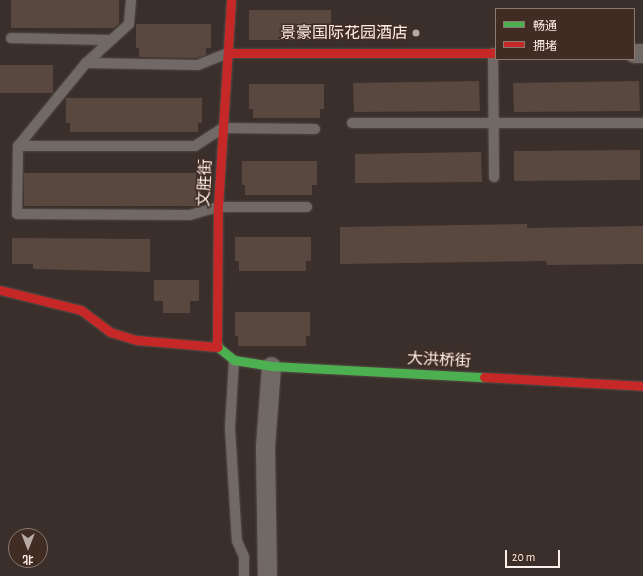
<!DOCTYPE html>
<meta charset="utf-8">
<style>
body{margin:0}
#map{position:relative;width:643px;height:576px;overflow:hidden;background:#3a2f2a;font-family:"Alegreya Sans","Noto Sans SC",sans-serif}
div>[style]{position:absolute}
.building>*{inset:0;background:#594840}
.roads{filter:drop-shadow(0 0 1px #554b46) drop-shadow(0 0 1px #554b46)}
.lane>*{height:10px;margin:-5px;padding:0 5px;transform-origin:5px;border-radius:5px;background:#716965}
.street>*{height:19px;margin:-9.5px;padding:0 9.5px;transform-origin:9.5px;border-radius:9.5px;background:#716965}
.fast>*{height:9px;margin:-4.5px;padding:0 4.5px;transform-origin:4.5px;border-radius:4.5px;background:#4caf50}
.jam>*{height:9px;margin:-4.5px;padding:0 4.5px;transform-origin:4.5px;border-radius:4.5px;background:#c62828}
.dots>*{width:11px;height:11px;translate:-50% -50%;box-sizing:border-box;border:2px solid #412c23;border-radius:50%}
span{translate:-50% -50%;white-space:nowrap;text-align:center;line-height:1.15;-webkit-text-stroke:3px #412c23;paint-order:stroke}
.poi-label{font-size:16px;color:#fbede7}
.right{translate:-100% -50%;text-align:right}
.street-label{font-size:16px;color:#fbede7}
.legend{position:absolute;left:495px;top:8px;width:140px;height:52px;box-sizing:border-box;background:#412c23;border:1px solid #8b7971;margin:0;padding:5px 7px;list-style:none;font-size:12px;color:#fbede7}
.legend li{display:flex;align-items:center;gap:8px;height:20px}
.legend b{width:20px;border:1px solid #8b7971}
.north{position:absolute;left:8px;top:528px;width:40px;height:40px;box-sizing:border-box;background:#412c23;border:1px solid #8b7971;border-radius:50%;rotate:180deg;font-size:11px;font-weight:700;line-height:16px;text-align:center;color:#fbede7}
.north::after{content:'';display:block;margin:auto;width:14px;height:18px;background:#b7aaa5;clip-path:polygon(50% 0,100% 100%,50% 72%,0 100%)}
.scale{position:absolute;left:505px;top:550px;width:55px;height:18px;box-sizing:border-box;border:2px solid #fbede7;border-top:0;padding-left:5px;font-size:12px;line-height:14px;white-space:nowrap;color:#fbede7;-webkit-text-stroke:3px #412c23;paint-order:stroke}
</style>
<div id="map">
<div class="building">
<i style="clip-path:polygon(11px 0,119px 0,119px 24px,114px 28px,11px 28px)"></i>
<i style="clip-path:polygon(249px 10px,331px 10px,331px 40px,249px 40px)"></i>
<i style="clip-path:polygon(136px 24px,211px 24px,211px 48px,206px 48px,206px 55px,198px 58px,139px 57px,139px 48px,136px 48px)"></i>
<i style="clip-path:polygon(0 65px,53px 65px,53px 93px,0 93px)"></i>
<i style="clip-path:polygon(479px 81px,480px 111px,354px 112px,353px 83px)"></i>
<i style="clip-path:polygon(639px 81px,640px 111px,514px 112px,513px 83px)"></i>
<i style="clip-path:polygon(249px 84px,324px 84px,324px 109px,320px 109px,320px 118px,253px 118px,253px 109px,249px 109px)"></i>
<i style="clip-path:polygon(66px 98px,202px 98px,202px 123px,198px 123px,198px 132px,70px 132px,70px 123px,66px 123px)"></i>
<i style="clip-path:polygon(640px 150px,640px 180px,514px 181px,514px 151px)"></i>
<i style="clip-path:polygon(481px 152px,482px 182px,355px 183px,355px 154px)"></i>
<i style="clip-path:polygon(242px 161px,317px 161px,317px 185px,312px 185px,312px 195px,245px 195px,245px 185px,242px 185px)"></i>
<i style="clip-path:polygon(24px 173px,196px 173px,196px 206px,24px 206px)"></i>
<i style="clip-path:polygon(527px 224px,527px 228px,643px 226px,643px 264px,547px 265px,546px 261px,340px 264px,340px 227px)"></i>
<i style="clip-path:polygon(235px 237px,311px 237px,311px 261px,306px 261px,306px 271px,239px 271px,239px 261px,235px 261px)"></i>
<i style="clip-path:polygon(12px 238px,150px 239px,150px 272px,33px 269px,33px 264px,12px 264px)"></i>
<i style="clip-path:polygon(154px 280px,199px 280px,199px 301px,190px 301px,190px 313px,163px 313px,163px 301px,154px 301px)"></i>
<i style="clip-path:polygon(235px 312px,310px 312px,310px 336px,306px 336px,306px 346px,238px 346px,238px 336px,235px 336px)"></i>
</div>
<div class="roads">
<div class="lane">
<i style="left:131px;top:0;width:24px;rotate:95deg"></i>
<i style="left:129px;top:24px;width:58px;rotate:137.8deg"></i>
<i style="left:86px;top:63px;width:107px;rotate:129.3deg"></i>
<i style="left:18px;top:146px;width:68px;rotate:90.8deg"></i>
<i style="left:17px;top:214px;width:173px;rotate:0.3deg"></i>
<i style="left:190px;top:215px;width:29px;rotate:-16deg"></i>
<i style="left:218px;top:207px;width:89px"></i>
<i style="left:11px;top:38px;width:99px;rotate:1.2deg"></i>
<i style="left:493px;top:53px;width:124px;rotate:89.5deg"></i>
<i style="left:86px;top:63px;width:112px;rotate:1deg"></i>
<i style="left:198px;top:65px;width:32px;rotate:-22deg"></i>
<i style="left:352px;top:123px;width:291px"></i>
<i style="left:18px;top:146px;width:177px"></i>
<i style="left:195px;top:146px;width:33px;rotate:-33deg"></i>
<i style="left:223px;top:128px;width:92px;rotate:0.6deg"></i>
<i style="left:234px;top:360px;width:68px;rotate:93.4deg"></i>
<i style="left:230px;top:428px;width:113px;rotate:86.5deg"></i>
<i style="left:237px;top:541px;width:17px;rotate:66deg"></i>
<i style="left:244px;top:557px;width:19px;rotate:90deg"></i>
</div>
<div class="street">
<i style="left:634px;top:53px;width:9px"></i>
<i style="left:267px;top:576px;width:130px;rotate:-90.9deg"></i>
<i style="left:265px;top:446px;width:80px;rotate:-85.7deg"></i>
</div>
<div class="fast">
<i style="left:217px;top:342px;width:5px;rotate:79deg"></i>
<i style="left:218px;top:347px;width:21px;rotate:39deg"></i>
<i style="left:234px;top:360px;width:37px;rotate:9deg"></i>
<i style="left:271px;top:366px;width:213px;rotate:3deg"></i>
</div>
<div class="jam">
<i style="left:228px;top:53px;width:268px"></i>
<i style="left:0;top:290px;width:83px;rotate:13.9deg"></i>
<i style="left:81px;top:310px;width:36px;rotate:37deg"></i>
<i style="left:110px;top:332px;width:28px;rotate:17deg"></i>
<i style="left:137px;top:340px;width:81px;rotate:4.9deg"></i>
<i style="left:217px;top:342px;width:135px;rotate:-89.6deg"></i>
<i style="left:218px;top:207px;width:207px;rotate:-86.4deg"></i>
<i style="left:484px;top:377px;width:159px;rotate:3.2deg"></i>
</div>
</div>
<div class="dots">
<i style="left:416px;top:33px;background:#b7aaa5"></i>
</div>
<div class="poi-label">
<span class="right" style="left:408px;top:33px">景豪国际花园酒店</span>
</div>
<div class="street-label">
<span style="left:205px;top:183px;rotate:-87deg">文胜街</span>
<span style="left:439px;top:360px;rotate:3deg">大洪桥街</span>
</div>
<ul class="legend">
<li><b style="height:5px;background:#4caf50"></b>畅通</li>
<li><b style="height:5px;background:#c62828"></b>拥堵</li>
</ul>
<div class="north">北</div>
<div class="scale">20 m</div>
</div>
